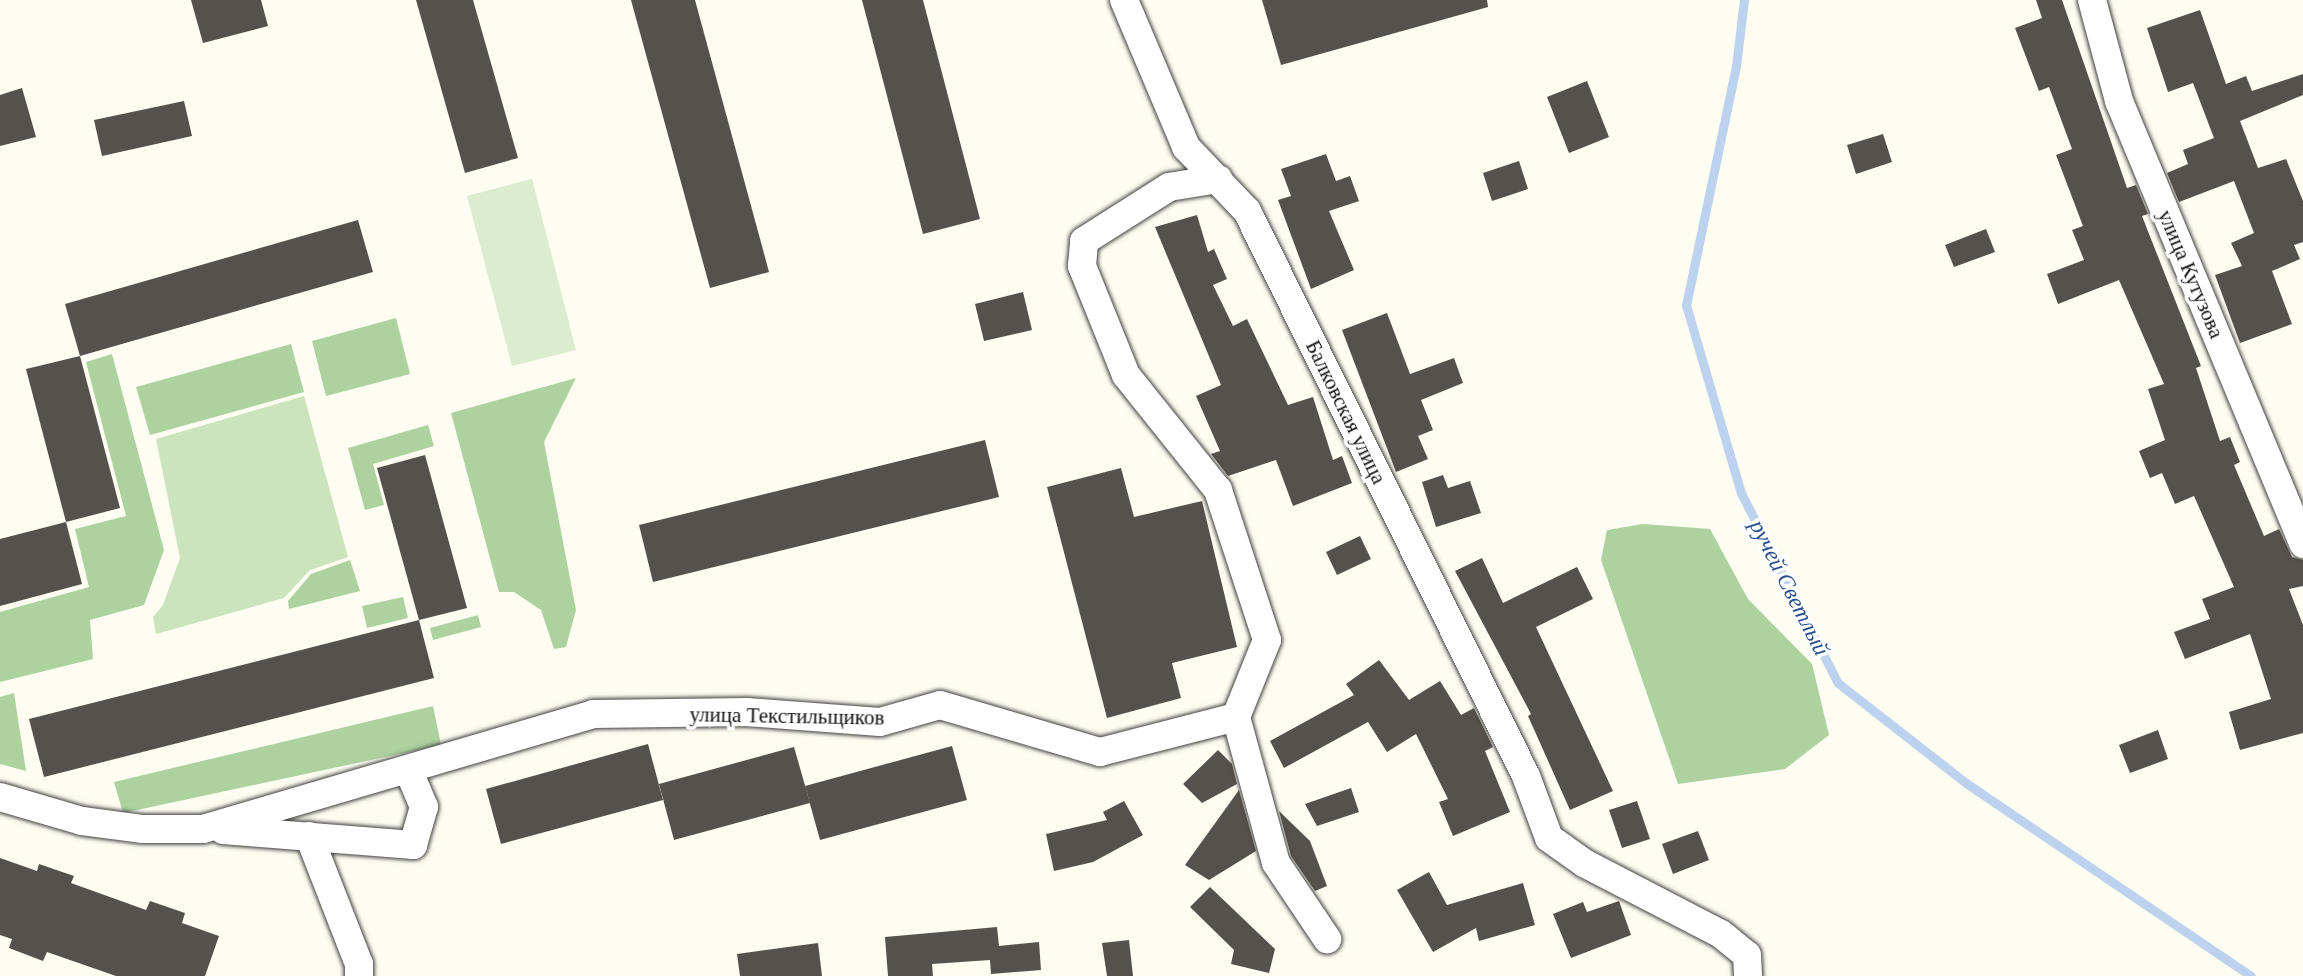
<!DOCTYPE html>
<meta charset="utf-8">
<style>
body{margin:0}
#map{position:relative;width:2303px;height:976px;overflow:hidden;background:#fdfdf1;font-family:Georgia,serif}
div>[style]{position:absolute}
.green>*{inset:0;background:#cbe4be}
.forest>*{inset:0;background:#add2a0}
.pitch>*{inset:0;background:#dceccf}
.stream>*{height:9px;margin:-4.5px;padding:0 4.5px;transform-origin:4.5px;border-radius:4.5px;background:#bcd2ee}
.building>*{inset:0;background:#55514c}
.roads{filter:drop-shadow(0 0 2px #414141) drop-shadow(0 0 2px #414141)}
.street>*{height:28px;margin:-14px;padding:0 14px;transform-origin:14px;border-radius:14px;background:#fff}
span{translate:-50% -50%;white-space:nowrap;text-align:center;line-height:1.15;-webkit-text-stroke:7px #fff;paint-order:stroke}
.street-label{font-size:21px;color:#0e0e0e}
.water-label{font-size:23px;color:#274e90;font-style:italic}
</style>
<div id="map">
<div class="green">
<i style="clip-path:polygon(304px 396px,348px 557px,310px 570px,284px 598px,156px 634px,153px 617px,163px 605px,180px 558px,156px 439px)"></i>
</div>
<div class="forest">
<i style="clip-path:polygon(396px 318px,410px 374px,326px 396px,312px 341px)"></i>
<i style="clip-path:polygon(291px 344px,304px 392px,150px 435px,136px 387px)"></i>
<i style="clip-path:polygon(112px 354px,164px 550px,144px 605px,90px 620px,93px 659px,0 682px,0 612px,89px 587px,75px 529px,126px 516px,86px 362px)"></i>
<i style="clip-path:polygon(576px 378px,544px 442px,576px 610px,566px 647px,554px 649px,541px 610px,514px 592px,499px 592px,451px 413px)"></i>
<i style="clip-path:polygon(428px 425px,434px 446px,373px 464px,384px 505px,365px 510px,348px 448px)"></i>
<i style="clip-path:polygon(1643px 524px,1710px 529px,1748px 599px,1812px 664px,1829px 735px,1785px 769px,1678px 784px,1601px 560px,1607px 530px)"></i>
<i style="clip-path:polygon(350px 560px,360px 591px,289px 609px,288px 601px,311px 574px)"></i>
<i style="clip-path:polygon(403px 597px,408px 618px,367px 628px,362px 606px)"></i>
<i style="clip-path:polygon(478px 615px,481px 627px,433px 640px,430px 628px)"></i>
<i style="clip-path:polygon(14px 693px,26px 771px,0 764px,0 697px)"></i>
<i style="clip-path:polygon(433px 706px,441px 745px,123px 813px,114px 782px)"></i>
</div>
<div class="pitch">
<i style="clip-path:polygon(532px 179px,576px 350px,512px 366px,467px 196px)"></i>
</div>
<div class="stream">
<i style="left:1744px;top:0;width:66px;rotate:96.9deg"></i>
<i style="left:1736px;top:66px;width:244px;rotate:101.8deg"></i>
<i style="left:1686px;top:305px;width:196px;rotate:73.7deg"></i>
<i style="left:1741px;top:493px;width:213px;rotate:63deg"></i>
<i style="left:1838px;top:683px;width:162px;rotate:38deg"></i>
<i style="left:1966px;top:783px;width:344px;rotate:34.1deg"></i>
</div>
<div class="building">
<i style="clip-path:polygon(191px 0,261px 0,268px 26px,203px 43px)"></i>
<i style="clip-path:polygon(416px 0,473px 0,518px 158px,465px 173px)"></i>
<i style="clip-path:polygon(631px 0,695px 0,769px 272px,710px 288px)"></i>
<i style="clip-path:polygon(862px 0,923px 0,980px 219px,923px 234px)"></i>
<i style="clip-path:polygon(1262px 0,1487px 0,1488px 7px,1281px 65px)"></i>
<i style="clip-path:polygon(2036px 0,2062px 0,2127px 188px,2136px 185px,2148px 214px,2142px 216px,2201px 366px,2196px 368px,2220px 441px,2230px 437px,2240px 462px,2234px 465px,2264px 536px,2279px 529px,2292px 557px,2303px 560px,2303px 586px,2289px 589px,2303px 625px,2303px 733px,2240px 750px,2229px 712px,2271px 699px,2250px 634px,2185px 659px,2174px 632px,2210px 619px,2202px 599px,2234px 587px,2194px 496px,2175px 504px,2162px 473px,2150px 478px,2139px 451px,2165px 440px,2148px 389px,2164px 384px,2119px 280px,2058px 304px,2047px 274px,2084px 260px,2072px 230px,2083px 226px,2056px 155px,2072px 149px,2049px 87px,2039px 91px,2015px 28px,2042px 18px)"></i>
<i style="clip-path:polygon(2200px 10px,2226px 84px,2246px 76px,2252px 91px,2303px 74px,2303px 95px,2240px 121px,2258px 168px,2286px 159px,2303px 201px,2303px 242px,2294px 245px,2300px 259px,2272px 271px,2292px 324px,2240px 343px,2215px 275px,2242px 266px,2231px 243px,2254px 233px,2234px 181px,2179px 202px,2167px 173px,2188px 164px,2183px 150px,2214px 138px,2193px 83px,2168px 92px,2147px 28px)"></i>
<i style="clip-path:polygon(1587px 81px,1609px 137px,1569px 153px,1547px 97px)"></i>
<i style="clip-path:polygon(22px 88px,36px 137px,0 146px,0 95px)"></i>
<i style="clip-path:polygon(184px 101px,192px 136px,102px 156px,94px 120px)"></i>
<i style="clip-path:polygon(1883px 134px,1892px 162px,1856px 174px,1847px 145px)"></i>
<i style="clip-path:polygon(1326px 154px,1336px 181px,1350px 176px,1359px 201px,1329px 211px,1354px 270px,1311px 289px,1278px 200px,1291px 196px,1281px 169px)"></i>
<i style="clip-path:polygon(1519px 161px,1528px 189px,1492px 201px,1483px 173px)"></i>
<i style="clip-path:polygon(1197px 215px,1208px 252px,1214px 249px,1227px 279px,1213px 285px,1233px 326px,1247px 319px,1288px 405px,1313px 397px,1333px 460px,1342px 456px,1352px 483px,1293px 506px,1276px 460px,1228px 476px,1211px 454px,1220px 451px,1196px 396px,1221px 385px,1155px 227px)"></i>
<i style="clip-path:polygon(358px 220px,373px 272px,80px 356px,65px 304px)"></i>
<i style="clip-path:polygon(1986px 229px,1995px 252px,1954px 267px,1945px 245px)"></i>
<i style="clip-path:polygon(1023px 292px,1032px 330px,984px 341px,975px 304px)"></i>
<i style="clip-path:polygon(1387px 313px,1410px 374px,1454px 358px,1463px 383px,1421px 400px,1433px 430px,1418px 436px,1428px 459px,1396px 472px,1342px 330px)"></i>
<i style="clip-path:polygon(80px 356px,120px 508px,66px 522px,26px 369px)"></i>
<i style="clip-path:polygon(985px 440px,999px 497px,653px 582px,639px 525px)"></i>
<i style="clip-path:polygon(425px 455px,467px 608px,419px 620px,377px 468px)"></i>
<i style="clip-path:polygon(1121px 468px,1134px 517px,1202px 501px,1237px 647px,1172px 663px,1181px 698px,1107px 718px,1047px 487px)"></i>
<i style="clip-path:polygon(1443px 475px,1448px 488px,1470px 481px,1481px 513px,1436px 527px,1422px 482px)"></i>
<i style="clip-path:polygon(66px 522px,82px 584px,0 606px,0 539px)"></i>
<i style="clip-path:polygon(1360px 536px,1371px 559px,1337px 575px,1326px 552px)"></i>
<i style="clip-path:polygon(1482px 558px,1503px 603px,1577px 567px,1593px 599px,1536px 627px,1613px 791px,1570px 810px,1528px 716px,1531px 714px,1455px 571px)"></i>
<i style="clip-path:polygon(419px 620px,434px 678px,44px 777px,29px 719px)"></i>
<i style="clip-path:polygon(1379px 660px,1409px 700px,1440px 681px,1461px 715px,1474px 708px,1493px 747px,1485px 751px,1510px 812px,1453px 836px,1439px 802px,1448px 799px,1416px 734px,1387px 752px,1368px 722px,1284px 768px,1270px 741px,1354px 695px,1346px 684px)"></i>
<i style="clip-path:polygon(2158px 730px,2168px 759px,2130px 773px,2119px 745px)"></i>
<i style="clip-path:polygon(648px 744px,663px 800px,501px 844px,486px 789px)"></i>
<i style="clip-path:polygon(952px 746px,967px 800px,820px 840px,805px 786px)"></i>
<i style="clip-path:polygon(794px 747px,810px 803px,674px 840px,659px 784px)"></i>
<i style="clip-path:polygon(1218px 750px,1232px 764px,1237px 784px,1202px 803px,1183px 784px)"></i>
<i style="clip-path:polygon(1351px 788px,1359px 812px,1317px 826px,1305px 804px)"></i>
<i style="clip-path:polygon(1239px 790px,1256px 851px,1209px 880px,1185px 865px)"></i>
<i style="clip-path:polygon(1124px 801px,1143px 835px,1093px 862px,1054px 871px,1046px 834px,1107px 820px,1103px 812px)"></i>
<i style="clip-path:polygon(1637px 801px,1650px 839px,1622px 848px,1609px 810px)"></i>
<i style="clip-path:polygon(1279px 811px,1310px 841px,1327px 886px,1315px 891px,1291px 856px)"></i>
<i style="clip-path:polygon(1698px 831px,1709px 860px,1673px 874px,1662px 844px)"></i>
<i style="clip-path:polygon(0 858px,37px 871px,39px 864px,74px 876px,71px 883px,146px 910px,150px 901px,185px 913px,182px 923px,219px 936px,205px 976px,116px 976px,47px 952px,43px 961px,9px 948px,12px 939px,0 935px)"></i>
<i style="clip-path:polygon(1429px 872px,1447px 905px,1523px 883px,1535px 925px,1479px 941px,1476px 928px,1433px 952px,1397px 890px)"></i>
<i style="clip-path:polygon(1210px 887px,1275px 949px,1269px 973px,1231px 964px,1234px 950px,1190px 907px)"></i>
<i style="clip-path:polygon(1619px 901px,1631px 935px,1571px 958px,1553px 914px,1583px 902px,1587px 912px)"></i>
<i style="clip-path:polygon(997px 927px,999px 946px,1039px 942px,1041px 970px,991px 974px,990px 960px,932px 964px,933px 976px,888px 976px,885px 937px)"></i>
<i style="clip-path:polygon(1129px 940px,1133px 976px,1107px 976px,1102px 943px)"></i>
<i style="clip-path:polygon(818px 943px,822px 976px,740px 976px,737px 954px)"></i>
</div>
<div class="roads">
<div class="street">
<i style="left:1124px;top:0;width:160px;rotate:67.1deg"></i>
<i style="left:1186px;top:147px;width:88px;rotate:46.4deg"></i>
<i style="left:1247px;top:211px;width:630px;rotate:63.72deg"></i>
<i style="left:1526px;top:776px;width:66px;rotate:69.6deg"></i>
<i style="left:1549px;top:838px;width:43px;rotate:35.5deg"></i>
<i style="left:1584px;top:863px;width:154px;rotate:27.4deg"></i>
<i style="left:1721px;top:934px;width:33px;rotate:39deg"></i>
<i style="left:1747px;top:955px;width:21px;rotate:87deg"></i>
<i style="left:2092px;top:0;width:105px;rotate:75deg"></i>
<i style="left:2119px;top:101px;width:480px;rotate:67.4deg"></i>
<i style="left:1236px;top:717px;width:151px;rotate:74.7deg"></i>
<i style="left:1276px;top:863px;width:92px;rotate:56.1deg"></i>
<i style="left:0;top:797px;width:85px;rotate:16.3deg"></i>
<i style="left:82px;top:821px;width:62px;rotate:7.5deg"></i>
<i style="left:143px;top:829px;width:60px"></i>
<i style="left:203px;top:829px;width:407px;rotate:-16.4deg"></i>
<i style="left:593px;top:714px;width:154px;rotate:-0.7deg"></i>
<i style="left:747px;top:712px;width:133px;rotate:4.3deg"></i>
<i style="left:880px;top:722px;width:62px;rotate:-15.8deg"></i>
<i style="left:940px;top:705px;width:167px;rotate:16.4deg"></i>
<i style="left:1100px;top:752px;width:140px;rotate:-14.4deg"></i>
<i style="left:1236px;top:717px;width:83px;rotate:-68.1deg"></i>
<i style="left:1267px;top:640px;width:158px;rotate:-108.1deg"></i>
<i style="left:1218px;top:490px;width:147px;rotate:-128.7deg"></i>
<i style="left:1126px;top:375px;width:118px;rotate:-112deg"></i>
<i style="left:1082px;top:266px;width:25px;rotate:-85deg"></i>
<i style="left:1084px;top:241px;width:101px;rotate:-32.4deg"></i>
<i style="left:1169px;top:187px;width:50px;rotate:-9.3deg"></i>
<i style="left:223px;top:830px;width:191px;rotate:4.5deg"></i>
<i style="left:413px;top:845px;width:40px;rotate:-74deg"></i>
<i style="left:424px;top:807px;width:41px;rotate:-112.8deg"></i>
<i style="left:309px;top:836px;width:137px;rotate:68.7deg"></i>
<i style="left:359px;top:964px;width:12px;rotate:90deg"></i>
</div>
</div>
<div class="street-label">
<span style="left:2191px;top:274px;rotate:67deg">улица Кутузова</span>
<span style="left:1346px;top:412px;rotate:64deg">Балковская улица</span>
<span style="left:787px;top:716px;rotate:1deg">улица Текстильщиков</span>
</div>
<div class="water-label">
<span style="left:1789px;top:588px;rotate:63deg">ручей Светлый</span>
</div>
</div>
